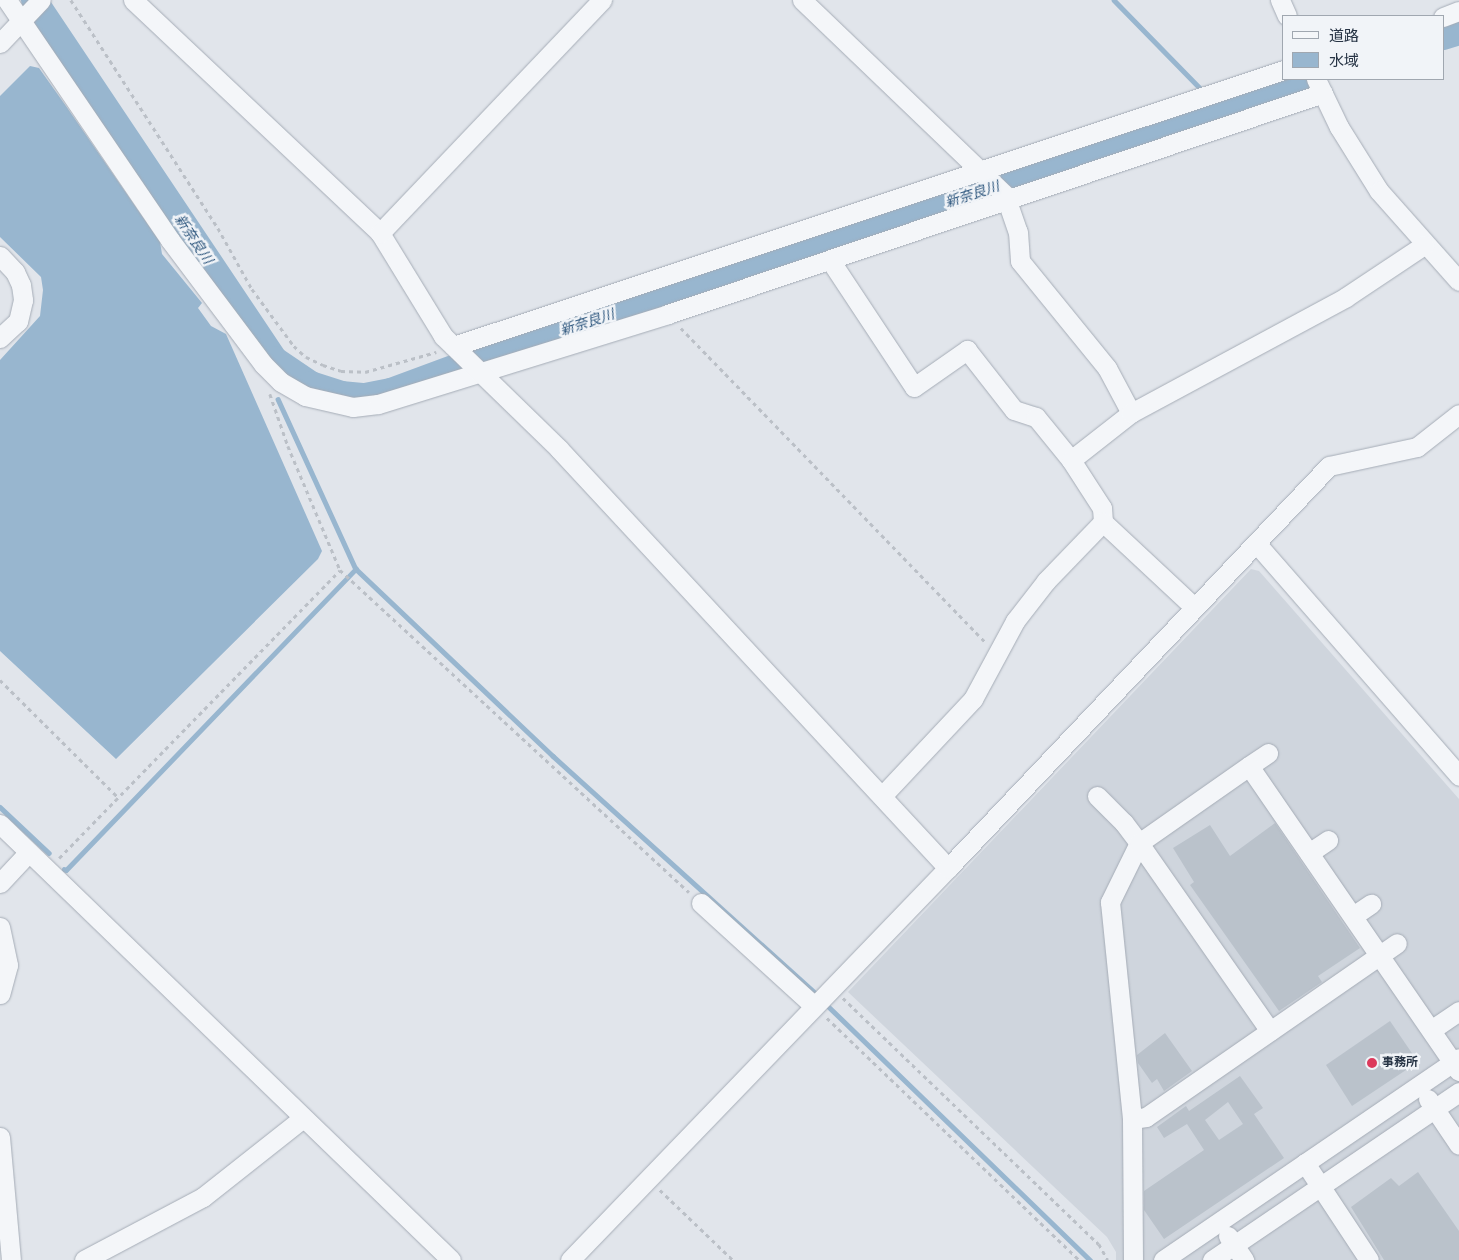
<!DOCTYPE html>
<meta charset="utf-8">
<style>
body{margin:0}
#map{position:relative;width:1459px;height:1260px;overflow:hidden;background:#e1e5eb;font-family:"DM Sans","Noto Sans JP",sans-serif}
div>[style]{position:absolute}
.built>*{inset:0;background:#cfd5dd}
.water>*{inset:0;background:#98b6cf}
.stream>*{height:4.5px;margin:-2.25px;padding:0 2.25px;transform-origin:2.25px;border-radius:2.25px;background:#98b6cf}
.river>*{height:26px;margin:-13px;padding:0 13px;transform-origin:13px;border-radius:13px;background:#98b6cf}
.building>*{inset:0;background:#bac2cb}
.path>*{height:2.5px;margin-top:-1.25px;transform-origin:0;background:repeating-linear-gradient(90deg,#bbc0c7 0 4px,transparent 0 8px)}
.roads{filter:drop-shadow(0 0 1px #a5acb6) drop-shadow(0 0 1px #a5acb6)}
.minor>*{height:19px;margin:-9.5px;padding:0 9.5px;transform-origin:9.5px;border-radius:9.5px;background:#f4f6f9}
.dots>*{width:14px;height:14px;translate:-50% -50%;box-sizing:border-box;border:2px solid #f1f4f8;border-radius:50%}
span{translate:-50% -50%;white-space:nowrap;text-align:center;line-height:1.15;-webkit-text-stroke:5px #f1f4f8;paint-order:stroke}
.poi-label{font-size:12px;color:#273445;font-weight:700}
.left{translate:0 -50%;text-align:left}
.water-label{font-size:14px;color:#2d567d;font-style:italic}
.legend{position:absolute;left:1282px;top:15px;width:162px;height:65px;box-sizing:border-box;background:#f1f4f8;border:1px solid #a0a7b0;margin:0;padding:6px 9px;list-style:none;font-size:15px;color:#273445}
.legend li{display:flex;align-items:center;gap:10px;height:25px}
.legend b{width:25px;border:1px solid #a0a7b0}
</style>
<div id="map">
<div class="built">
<i style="clip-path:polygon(1251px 569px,1259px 571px,1459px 799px,1459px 1260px,1116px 1260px,1116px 1252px,1107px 1237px,848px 992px)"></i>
</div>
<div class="water">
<i style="clip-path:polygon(30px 66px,39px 68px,66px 106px,160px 242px,162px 254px,202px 303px,198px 308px,211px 326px,226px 334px,322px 551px,318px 559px,116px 759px,0 651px,0 360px,40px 316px,43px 290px,41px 277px,0 237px,0 96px)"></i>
</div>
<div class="stream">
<i style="left:1114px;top:0;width:122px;rotate:45.7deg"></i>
<i style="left:126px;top:162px;width:14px;rotate:-34deg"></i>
<i style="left:278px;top:399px;width:187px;rotate:65.4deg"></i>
<i style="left:356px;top:569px;width:272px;rotate:43.5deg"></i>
<i style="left:553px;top:756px;width:353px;rotate:42.1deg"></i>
<i style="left:0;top:807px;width:67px;rotate:43.2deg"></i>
<i style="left:64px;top:869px;width:2px;rotate:27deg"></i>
<i style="left:66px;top:870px;width:418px;rotate:-46.1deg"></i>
<i style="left:828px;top:1006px;width:365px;rotate:44.1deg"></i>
</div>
<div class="river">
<i style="left:34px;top:0;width:432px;rotate:56.2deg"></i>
<i style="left:274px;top:359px;width:45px;rotate:34deg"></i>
<i style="left:311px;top:384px;width:32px;rotate:18deg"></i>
<i style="left:341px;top:394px;width:24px;rotate:5deg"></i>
<i style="left:365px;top:396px;width:26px;rotate:-11deg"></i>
<i style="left:391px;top:391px;width:95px;rotate:-20.3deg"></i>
<i style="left:480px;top:358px;width:880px;rotate:-18.48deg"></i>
<i style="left:1443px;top:37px;width:17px;rotate:-17deg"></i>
</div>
<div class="building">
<i style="clip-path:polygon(1275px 823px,1360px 948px,1318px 976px,1322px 982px,1279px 1011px,1190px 885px,1194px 882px,1173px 848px,1210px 825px,1230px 856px)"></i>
<i style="clip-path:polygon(1390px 1021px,1418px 1062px,1352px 1106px,1326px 1065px)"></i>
<i style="clip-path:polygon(1165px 1033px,1192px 1071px,1164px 1091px,1157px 1079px,1152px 1083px,1138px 1063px,1137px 1055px)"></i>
<i style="clip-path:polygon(evenodd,1240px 1076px,1263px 1108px,1254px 1114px,1284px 1158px,1164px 1239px,1144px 1210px,1144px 1191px,1204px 1150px,1187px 1124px,1164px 1138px,1157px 1127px,1186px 1106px,1189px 1111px,1240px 1076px,1228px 1102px,1243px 1124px,1219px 1140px,1205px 1120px,1228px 1102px)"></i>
<i style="clip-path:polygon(1418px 1172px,1459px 1231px,1459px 1260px,1384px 1260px,1351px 1207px,1391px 1178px,1399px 1186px)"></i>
</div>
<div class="path">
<i style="left:71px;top:0;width:271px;rotate:57.2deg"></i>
<i style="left:218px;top:228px;width:70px;rotate:60.9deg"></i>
<i style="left:252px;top:289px;width:71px;rotate:53.6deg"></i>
<i style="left:294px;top:346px;width:16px;rotate:43deg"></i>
<i style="left:306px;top:357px;width:19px;rotate:25deg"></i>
<i style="left:323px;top:365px;width:19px;rotate:18deg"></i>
<i style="left:341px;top:371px;width:24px;rotate:2deg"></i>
<i style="left:365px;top:372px;width:74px;rotate:-15.7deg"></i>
<i style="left:681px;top:328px;width:437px;rotate:45.9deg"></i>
<i style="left:270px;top:394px;width:55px;rotate:70.9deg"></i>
<i style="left:288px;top:446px;width:134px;rotate:67.2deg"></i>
<i style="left:340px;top:570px;width:475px;rotate:42.7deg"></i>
<i style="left:0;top:680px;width:166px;rotate:44.8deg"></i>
<i style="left:59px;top:858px;width:402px;rotate:-45.7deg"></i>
<i style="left:843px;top:998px;width:355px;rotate:43.9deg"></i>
<i style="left:1099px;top:1244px;width:18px;rotate:61deg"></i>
<i style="left:827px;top:1018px;width:349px;rotate:43.8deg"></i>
<i style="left:660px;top:1190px;width:101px;rotate:43.8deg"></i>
</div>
<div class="roads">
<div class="minor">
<i style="left:7px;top:0;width:290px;rotate:55.8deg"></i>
<i style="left:170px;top:240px;width:155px;rotate:53.1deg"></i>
<i style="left:263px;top:364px;width:25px;rotate:45deg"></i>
<i style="left:281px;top:382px;width:28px;rotate:30deg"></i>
<i style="left:305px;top:396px;width:49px;rotate:12.9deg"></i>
<i style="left:353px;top:407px;width:25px;rotate:-7deg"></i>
<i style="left:378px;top:404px;width:304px;rotate:-17.2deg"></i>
<i style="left:668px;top:314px;width:691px;rotate:-18.64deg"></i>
<i style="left:133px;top:0;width:340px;rotate:43.3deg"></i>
<i style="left:380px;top:233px;width:121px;rotate:58.5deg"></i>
<i style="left:443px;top:336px;width:162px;rotate:44.2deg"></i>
<i style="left:559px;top:449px;width:572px;rotate:47.13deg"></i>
<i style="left:802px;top:0;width:281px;rotate:43.8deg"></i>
<i style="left:1005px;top:195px;width:39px;rotate:71deg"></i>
<i style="left:1018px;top:232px;width:29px;rotate:86deg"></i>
<i style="left:1020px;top:261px;width:138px;rotate:50.9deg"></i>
<i style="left:1107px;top:368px;width:51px;rotate:61.9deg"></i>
<i style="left:1280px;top:0;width:17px;rotate:66deg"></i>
<i style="left:1443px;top:17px;width:17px;rotate:-21deg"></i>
<i style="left:0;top:43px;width:59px;rotate:-46.4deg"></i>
<i style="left:1316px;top:79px;width:53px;rotate:64.4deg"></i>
<i style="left:1339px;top:127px;width:75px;rotate:58deg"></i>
<i style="left:1379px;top:191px;width:120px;rotate:48.4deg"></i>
<i style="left:380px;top:233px;width:322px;rotate:-46.4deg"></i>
<i style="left:0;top:256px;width:22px;rotate:47deg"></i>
<i style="left:15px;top:272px;width:14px;rotate:65deg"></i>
<i style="left:21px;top:285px;width:15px;rotate:82deg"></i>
<i style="left:23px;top:300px;width:22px;rotate:103deg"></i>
<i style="left:18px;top:321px;width:25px;rotate:137deg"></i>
<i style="left:830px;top:260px;width:152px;rotate:56.5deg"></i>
<i style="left:914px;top:387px;width:65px;rotate:-34.9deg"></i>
<i style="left:967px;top:350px;width:76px;rotate:51.9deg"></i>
<i style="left:1014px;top:410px;width:23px;rotate:18deg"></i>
<i style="left:1036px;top:417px;width:55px;rotate:50.9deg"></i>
<i style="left:454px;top:346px;width:874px;rotate:-18.41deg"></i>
<i style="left:1256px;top:543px;width:309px;rotate:48.9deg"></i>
<i style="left:1194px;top:607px;width:125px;rotate:-137deg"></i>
<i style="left:1103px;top:522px;width:14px;rotate:-94deg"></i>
<i style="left:1102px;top:508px;width:57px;rotate:-122.9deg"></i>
<i style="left:1071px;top:460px;width:76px;rotate:-38.1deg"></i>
<i style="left:1131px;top:413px;width:244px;rotate:-28.3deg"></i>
<i style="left:1346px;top:297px;width:94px;rotate:-33.7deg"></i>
<i style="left:1249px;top:766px;width:23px;rotate:-34deg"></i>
<i style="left:882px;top:796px;width:133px;rotate:-46.8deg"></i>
<i style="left:973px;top:699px;width:89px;rotate:-61.7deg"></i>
<i style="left:1015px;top:621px;width:51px;rotate:-52.2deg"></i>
<i style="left:1046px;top:581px;width:82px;rotate:-46deg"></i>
<i style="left:1097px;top:796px;width:38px;rotate:45deg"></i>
<i style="left:1124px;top:823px;width:25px;rotate:53deg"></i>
<i style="left:1139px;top:843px;width:66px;rotate:116.2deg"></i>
<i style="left:1110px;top:902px;width:218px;rotate:84.2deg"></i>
<i style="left:1132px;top:1119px;width:141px;rotate:89.6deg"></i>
<i style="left:0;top:824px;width:627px;rotate:44.03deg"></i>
<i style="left:1309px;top:853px;width:23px;rotate:-34deg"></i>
<i style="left:0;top:883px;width:42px;rotate:-46.9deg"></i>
<i style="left:701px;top:903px;width:151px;rotate:42.3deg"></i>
<i style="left:1353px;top:916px;width:22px;rotate:-34deg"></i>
<i style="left:0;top:927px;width:39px;rotate:78deg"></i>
<i style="left:8px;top:965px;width:30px;rotate:105deg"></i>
<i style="left:1431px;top:1030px;width:34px;rotate:-34deg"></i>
<i style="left:1270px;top:1031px;width:229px;rotate:-124.9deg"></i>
<i style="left:1139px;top:843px;width:134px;rotate:-35deg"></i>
<i style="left:1249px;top:766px;width:370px;rotate:55.5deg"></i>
<i style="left:1428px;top:1099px;width:55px;rotate:56deg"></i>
<i style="left:1132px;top:1119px;width:14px;rotate:-8deg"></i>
<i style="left:1146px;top:1117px;width:305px;rotate:-34.7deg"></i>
<i style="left:0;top:1137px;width:123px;rotate:84.9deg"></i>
<i style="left:1305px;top:1163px;width:116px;rotate:56.6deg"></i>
<i style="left:1228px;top:1236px;width:29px;rotate:56deg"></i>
<i style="left:84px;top:1260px;width:135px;rotate:-27.9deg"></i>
<i style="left:203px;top:1197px;width:127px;rotate:-38.3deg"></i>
<i style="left:570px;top:1260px;width:545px;rotate:-46.04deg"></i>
<i style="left:948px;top:868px;width:554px;rotate:-46.54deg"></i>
<i style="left:1329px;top:466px;width:90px;rotate:-12.2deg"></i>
<i style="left:1417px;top:447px;width:53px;rotate:-38.2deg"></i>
<i style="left:1163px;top:1260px;width:358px;rotate:-34.3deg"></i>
<i style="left:1212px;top:1260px;width:299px;rotate:-34.2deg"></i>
</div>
</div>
<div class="dots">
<i style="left:1372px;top:1063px;background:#dc3a5c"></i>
</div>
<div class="poi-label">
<span class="left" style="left:1382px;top:1063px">事務所</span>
</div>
<div class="water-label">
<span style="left:972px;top:194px;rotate:-18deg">新奈良川</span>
<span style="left:194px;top:239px;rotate:56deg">新奈良川</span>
<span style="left:587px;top:322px;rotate:-18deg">新奈良川</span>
</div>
<ul class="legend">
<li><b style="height:6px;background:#f4f6f9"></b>道路</li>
<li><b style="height:14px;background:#98b6cf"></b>水域</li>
</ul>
</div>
